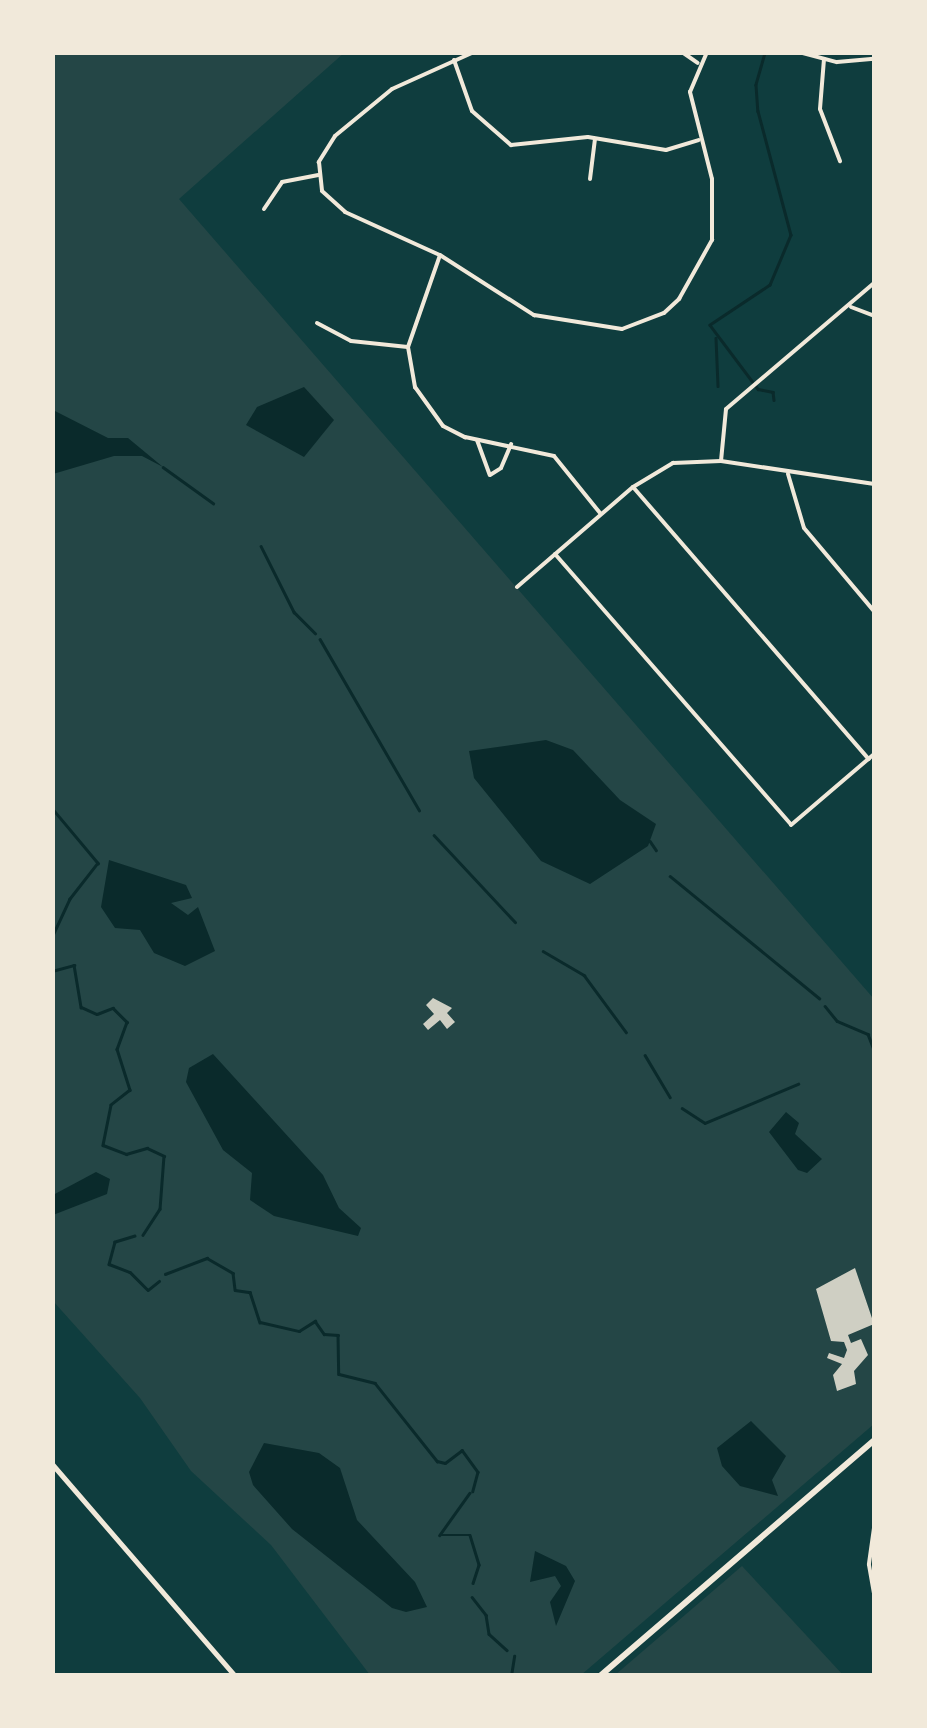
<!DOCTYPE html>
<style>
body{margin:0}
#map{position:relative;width:927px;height:1728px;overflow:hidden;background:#0f3d3e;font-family:Commissioner,sans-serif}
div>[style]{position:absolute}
.green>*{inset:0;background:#244646}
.water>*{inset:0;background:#0a2a2b}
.stream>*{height:2.5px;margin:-1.25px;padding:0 1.25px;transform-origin:1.25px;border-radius:1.25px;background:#0a2a2b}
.building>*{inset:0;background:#cfcfc3}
.minor>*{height:4px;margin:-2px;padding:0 2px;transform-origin:2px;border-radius:2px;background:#f1e9da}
.tertiary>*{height:5px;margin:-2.5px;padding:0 2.5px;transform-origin:2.5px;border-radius:2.5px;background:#f1e9da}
.secondary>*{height:6px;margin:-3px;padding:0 3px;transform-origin:3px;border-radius:3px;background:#f1e9da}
span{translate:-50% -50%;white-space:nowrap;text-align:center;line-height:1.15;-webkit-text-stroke:10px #f1e9da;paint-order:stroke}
.frame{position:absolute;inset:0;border:55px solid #f1e9da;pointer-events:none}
</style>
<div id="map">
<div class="green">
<i style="clip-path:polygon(53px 53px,344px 53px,179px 199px,874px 999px,874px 1424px,581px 1675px,370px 1675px,271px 1545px,191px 1471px,140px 1398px,53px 1301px)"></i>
<i style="clip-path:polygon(742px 1566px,843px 1675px,615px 1675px)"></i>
</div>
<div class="water">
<i style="clip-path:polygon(304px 387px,334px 420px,304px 457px,246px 425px,257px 407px)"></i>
<i style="clip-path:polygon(53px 410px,108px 438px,128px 438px,163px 467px,142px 456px,114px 456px,53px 474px)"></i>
<i style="clip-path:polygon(546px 740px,573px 750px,620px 800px,656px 824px,648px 846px,590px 884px,541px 861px,474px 778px,469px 751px)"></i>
<i style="clip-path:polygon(109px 860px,186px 885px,192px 898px,171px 903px,188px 915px,198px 907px,215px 951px,185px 966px,154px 953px,140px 930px,115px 928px,101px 907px)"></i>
<i style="clip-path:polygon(213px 1054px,323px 1175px,339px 1208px,361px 1228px,358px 1236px,274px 1216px,250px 1200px,252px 1173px,223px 1150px,186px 1082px,189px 1068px)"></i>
<i style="clip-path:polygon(786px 1112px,799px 1123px,795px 1134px,822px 1159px,807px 1173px,798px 1170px,769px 1132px)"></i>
<i style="clip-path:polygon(96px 1172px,110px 1179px,107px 1194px,53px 1215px,53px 1195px)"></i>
<i style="clip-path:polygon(751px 1421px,786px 1456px,772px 1480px,778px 1496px,740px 1486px,722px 1466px,717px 1448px)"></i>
<i style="clip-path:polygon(264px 1443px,319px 1453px,340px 1468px,357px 1520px,415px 1582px,427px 1607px,406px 1612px,392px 1608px,292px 1529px,253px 1485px,249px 1472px)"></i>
<i style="clip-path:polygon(535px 1551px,566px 1566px,575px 1581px,556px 1626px,550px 1602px,561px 1586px,555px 1576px,530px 1582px)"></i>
</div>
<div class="stream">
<i style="left:765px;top:53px;width:33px;rotate:106deg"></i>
<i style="left:756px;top:85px;width:26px;rotate:86deg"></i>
<i style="left:758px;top:111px;width:128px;rotate:75.1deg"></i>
<i style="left:791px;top:235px;width:54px;rotate:112.8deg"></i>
<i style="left:770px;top:285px;width:72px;rotate:146.3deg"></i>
<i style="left:710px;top:325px;width:80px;rotate:53.1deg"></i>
<i style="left:758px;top:389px;width:15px;rotate:11deg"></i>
<i style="left:773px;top:392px;width:8px;rotate:83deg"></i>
<i style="left:716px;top:338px;width:48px;rotate:87.6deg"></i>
<i style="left:163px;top:467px;width:62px;rotate:35.8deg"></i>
<i style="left:261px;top:546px;width:74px;rotate:63.4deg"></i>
<i style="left:294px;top:612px;width:30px;rotate:45deg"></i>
<i style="left:320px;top:639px;width:198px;rotate:59.9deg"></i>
<i style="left:52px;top:808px;width:72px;rotate:50.1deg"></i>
<i style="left:98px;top:863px;width:46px;rotate:127.9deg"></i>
<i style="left:70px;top:899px;width:38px;rotate:115deg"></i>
<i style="left:434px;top:835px;width:119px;rotate:47deg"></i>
<i style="left:650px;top:841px;width:11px;rotate:56deg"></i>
<i style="left:670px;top:876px;width:193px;rotate:39.3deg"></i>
<i style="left:543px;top:951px;width:48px;rotate:30.3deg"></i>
<i style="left:584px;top:975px;width:71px;rotate:53.6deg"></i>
<i style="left:52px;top:971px;width:23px;rotate:-15deg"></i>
<i style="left:74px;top:965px;width:43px;rotate:80.5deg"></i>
<i style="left:81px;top:1007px;width:17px;rotate:24deg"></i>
<i style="left:97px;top:1014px;width:17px;rotate:-21deg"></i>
<i style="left:113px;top:1008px;width:20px;rotate:45deg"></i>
<i style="left:127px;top:1022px;width:29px;rotate:110deg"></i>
<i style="left:117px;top:1049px;width:43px;rotate:72.4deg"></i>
<i style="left:130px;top:1090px;width:24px;rotate:142deg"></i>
<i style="left:111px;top:1105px;width:41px;rotate:101.3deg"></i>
<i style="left:103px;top:1145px;width:25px;rotate:21deg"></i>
<i style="left:126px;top:1154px;width:22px;rotate:-16deg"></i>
<i style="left:147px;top:1148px;width:19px;rotate:25deg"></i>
<i style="left:164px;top:1156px;width:53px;rotate:94.3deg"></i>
<i style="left:160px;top:1209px;width:31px;rotate:123deg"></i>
<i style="left:825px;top:1006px;width:19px;rotate:51deg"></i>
<i style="left:837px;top:1021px;width:34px;rotate:23deg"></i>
<i style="left:868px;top:1034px;width:17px;rotate:69deg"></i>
<i style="left:645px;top:1055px;width:49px;rotate:59.2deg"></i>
<i style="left:682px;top:1108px;width:27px;rotate:33deg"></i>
<i style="left:705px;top:1123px;width:101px;rotate:-22.8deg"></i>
<i style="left:135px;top:1236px;width:21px;rotate:163deg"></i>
<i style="left:115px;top:1242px;width:23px;rotate:105deg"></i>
<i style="left:109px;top:1264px;width:22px;rotate:21deg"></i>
<i style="left:130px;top:1272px;width:25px;rotate:45deg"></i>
<i style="left:148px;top:1290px;width:14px;rotate:-39deg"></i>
<i style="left:165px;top:1274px;width:45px;rotate:-20.9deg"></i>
<i style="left:207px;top:1258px;width:30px;rotate:30deg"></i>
<i style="left:233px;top:1273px;width:17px;rotate:83deg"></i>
<i style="left:235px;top:1290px;width:15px;rotate:8deg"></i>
<i style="left:250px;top:1292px;width:32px;rotate:72deg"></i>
<i style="left:260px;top:1322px;width:40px;rotate:13deg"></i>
<i style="left:299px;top:1331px;width:19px;rotate:-32deg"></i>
<i style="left:315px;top:1321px;width:16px;rotate:55deg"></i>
<i style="left:324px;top:1334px;width:14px;rotate:4deg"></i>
<i style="left:338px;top:1335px;width:39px;rotate:89deg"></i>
<i style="left:339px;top:1374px;width:37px;rotate:14deg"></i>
<i style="left:375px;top:1383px;width:100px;rotate:51.5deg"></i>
<i style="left:437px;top:1461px;width:8px;rotate:14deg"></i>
<i style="left:445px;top:1463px;width:21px;rotate:-37deg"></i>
<i style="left:462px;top:1450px;width:27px;rotate:54deg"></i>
<i style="left:478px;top:1472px;width:20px;rotate:105deg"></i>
<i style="left:470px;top:1493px;width:52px;rotate:125.5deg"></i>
<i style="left:440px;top:1535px;width:30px"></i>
<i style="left:470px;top:1535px;width:31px;rotate:73deg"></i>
<i style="left:479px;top:1565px;width:19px;rotate:108deg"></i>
<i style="left:472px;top:1597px;width:23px;rotate:52deg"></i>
<i style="left:486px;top:1615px;width:19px;rotate:81deg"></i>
<i style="left:489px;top:1634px;width:24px;rotate:42deg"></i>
<i style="left:511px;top:1676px;width:20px;rotate:-81deg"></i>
</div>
<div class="building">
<i style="clip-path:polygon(433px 998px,452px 1008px,447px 1013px,455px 1022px,447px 1029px,440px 1020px,428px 1030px,423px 1024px,434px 1014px,426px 1005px)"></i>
<i style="clip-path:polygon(855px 1268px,874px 1324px,848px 1335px,851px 1343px,861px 1339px,868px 1355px,854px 1371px,856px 1384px,837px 1391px,833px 1375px,842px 1364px,827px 1358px,829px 1353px,844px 1358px,847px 1350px,844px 1342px,831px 1341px,816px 1289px)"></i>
</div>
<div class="minor">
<i style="left:474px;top:52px;width:90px;rotate:155.7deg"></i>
<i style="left:392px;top:89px;width:74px;rotate:140.5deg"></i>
<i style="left:335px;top:136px;width:31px;rotate:122deg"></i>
<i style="left:319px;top:162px;width:29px;rotate:84deg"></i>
<i style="left:322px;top:191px;width:31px;rotate:42deg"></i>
<i style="left:345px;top:212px;width:104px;rotate:24.4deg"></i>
<i style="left:440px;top:255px;width:112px;rotate:32.6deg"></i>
<i style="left:534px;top:315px;width:89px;rotate:9deg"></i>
<i style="left:622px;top:329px;width:45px;rotate:-20.9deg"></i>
<i style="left:664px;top:313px;width:21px;rotate:-43deg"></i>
<i style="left:679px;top:299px;width:68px;rotate:-60.8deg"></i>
<i style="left:712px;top:240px;width:61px;rotate:-90deg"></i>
<i style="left:712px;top:179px;width:90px;rotate:-104.2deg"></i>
<i style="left:690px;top:92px;width:43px;rotate:-67deg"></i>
<i style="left:682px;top:52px;width:19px;rotate:35deg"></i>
<i style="left:799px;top:52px;width:39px;rotate:15deg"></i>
<i style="left:837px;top:62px;width:37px;rotate:-5deg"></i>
<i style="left:824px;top:59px;width:50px;rotate:94.6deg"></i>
<i style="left:820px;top:109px;width:56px;rotate:69deg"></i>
<i style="left:454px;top:60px;width:54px;rotate:70.6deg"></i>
<i style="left:472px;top:111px;width:52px;rotate:41.1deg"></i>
<i style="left:511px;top:145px;width:77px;rotate:-5.9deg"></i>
<i style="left:588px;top:137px;width:79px;rotate:9.5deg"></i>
<i style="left:666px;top:150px;width:34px;rotate:-17deg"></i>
<i style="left:590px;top:179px;width:40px;rotate:-82.9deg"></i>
<i style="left:264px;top:209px;width:32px;rotate:-56deg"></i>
<i style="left:282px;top:182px;width:37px;rotate:-11deg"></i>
<i style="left:851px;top:307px;width:25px;rotate:21deg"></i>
<i style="left:317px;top:323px;width:38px;rotate:28deg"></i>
<i style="left:351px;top:341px;width:57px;rotate:6deg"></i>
<i style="left:408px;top:347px;width:41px;rotate:80.1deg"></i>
<i style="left:415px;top:387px;width:48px;rotate:54.3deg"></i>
<i style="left:443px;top:426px;width:25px;rotate:27deg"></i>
<i style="left:465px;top:437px;width:91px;rotate:12.1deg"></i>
<i style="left:554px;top:456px;width:73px;rotate:51.1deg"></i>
<i style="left:408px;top:347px;width:97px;rotate:-70.8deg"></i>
<i style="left:477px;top:440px;width:37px;rotate:70deg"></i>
<i style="left:490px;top:475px;width:13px;rotate:-32deg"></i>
<i style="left:501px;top:468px;width:26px;rotate:-67deg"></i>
<i style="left:721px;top:461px;width:52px;rotate:-84.5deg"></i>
<i style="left:726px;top:409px;width:194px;rotate:-40.4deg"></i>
<i style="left:788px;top:474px;width:56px;rotate:73.5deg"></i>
<i style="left:804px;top:528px;width:109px;rotate:49.9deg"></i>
<i style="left:633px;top:487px;width:360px;rotate:49.1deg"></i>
<i style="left:555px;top:554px;width:359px;rotate:48.9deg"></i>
<i style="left:791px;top:825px;width:109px;rotate:-40.5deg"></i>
<i style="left:517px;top:587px;width:153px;rotate:-40.8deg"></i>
<i style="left:633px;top:487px;width:47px;rotate:-31deg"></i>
<i style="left:673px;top:463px;width:48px;rotate:-2.4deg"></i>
<i style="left:721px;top:461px;width:155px;rotate:8.5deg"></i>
<i style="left:874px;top:1528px;width:37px;rotate:98deg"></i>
<i style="left:869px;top:1565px;width:28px;rotate:80deg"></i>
</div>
<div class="tertiary">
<i style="left:52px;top:1464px;width:280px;rotate:49.2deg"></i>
</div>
<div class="secondary">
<i style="left:600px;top:1676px;width:362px;rotate:-40.7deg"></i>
</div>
<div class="frame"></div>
</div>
